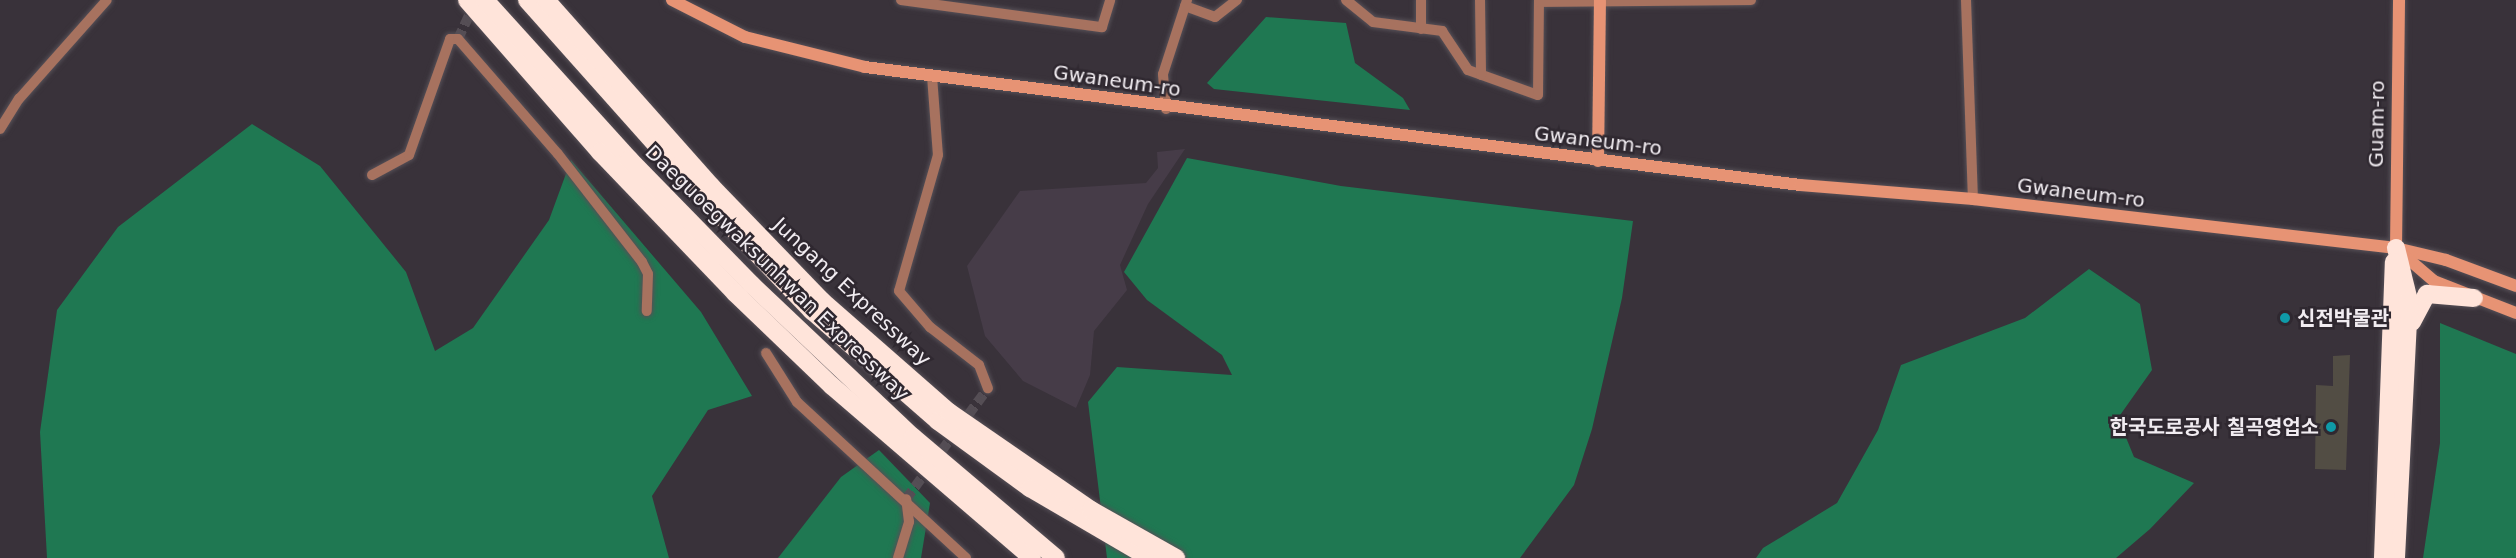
<!DOCTYPE html>
<meta charset="utf-8">
<style>
body{margin:0}
#map{position:relative;width:2516px;height:558px;overflow:hidden;background:#39323a;font-family:"DejaVu Sans","Noto Sans KR",sans-serif}
div>[style]{position:absolute}
.built>*{inset:0;background:#463c48}
.forest>*{inset:0;background:#1f7852}
.building>*{inset:0;background:#524d44}
.street-tunnel>*{height:10px;margin-top:-5px;transform-origin:0;background:repeating-linear-gradient(90deg,#554e55 0 10px,transparent 0 15px)}
.roads{filter:drop-shadow(0 0 2px #565057) drop-shadow(0 0 2px #565057)}
.street>*{height:10px;margin:-5px;padding:0 5px;transform-origin:5px;border-radius:5px;background:#a7725f}
.secondary>*{height:12px;margin:-6px;padding:0 6px;transform-origin:6px;border-radius:6px;background:#e79374}
.highway>*{height:18px;margin:-9px;padding:0 9px;transform-origin:9px;border-radius:9px;background:#ffe4da}
.dots>*{width:16px;height:16px;translate:-50% -50%;box-sizing:border-box;border:3px solid #2f2830;border-radius:50%}
span{translate:-50% -50%;white-space:nowrap;text-align:center;line-height:1.15;-webkit-text-stroke:5px #2f2830;paint-order:stroke}
.street-label{font-size:20px;color:#f1ecf1}
.poi-label{font-size:20px;color:#f1ecf1;font-weight:700}
.left{translate:0 -50%;text-align:left}
.right{translate:-100% -50%;text-align:right}
</style>
<div id="map">
<div class="built">
<i style="clip-path:polygon(1185px 149px,1148px 204px,1120px 265px,1127px 290px,1094px 331px,1090px 375px,1076px 408px,1023px 381px,985px 336px,967px 266px,1020px 191px,1146px 183px,1158px 168px,1157px 152px)"></i>
</div>
<div class="forest">
<i style="clip-path:polygon(1266px 17px,1346px 23px,1355px 63px,1403px 98px,1410px 110px,1214px 89px,1207px 83px)"></i>
<i style="clip-path:polygon(252px 124px,320px 166px,406px 272px,435px 351px,473px 328px,549px 220px,571px 160px,701px 312px,752px 396px,708px 410px,652px 496px,669px 558px,47px 558px,40px 432px,57px 310px,118px 227px)"></i>
<i style="clip-path:polygon(1187px 158px,1341px 186px,1633px 221px,1622px 298px,1592px 429px,1574px 485px,1520px 558px,1107px 558px,1088px 402px,1117px 367px,1232px 375px,1222px 355px,1147px 300px,1124px 272px)"></i>
<i style="clip-path:polygon(2089px 269px,2140px 304px,2152px 370px,2118px 418px,2134px 457px,2194px 483px,2150px 529px,2116px 558px,1756px 558px,1763px 548px,1837px 503px,1878px 430px,1901px 365px,2025px 318px)"></i>
<i style="clip-path:polygon(2440px 323px,2516px 354px,2516px 558px,2423px 558px,2440px 443px)"></i>
<i style="clip-path:polygon(879px 450px,930px 503px,921px 558px,778px 558px,841px 477px)"></i>
</div>
<div class="building">
<i style="clip-path:polygon(2350px 355px,2346px 470px,2315px 469px,2316px 385px,2333px 386px,2333px 356px)"></i>
</div>
<div class="street-tunnel">
<i style="left:458px;top:39px;width:38px;rotate:-65deg"></i>
<i style="left:906px;top:499px;width:138px;rotate:-53.5deg"></i>
</div>
<div class="roads">
<div class="street">
<i style="left:901px;top:0;width:203px;rotate:7.7deg"></i>
<i style="left:1102px;top:27px;width:28px;rotate:-73deg"></i>
<i style="left:1346px;top:0;width:35px;rotate:39deg"></i>
<i style="left:1373px;top:22px;width:70px;rotate:7.4deg"></i>
<i style="left:1442px;top:31px;width:47px;rotate:56.3deg"></i>
<i style="left:1468px;top:70px;width:74px;rotate:19.7deg"></i>
<i style="left:1538px;top:95px;width:95px;rotate:-89.4deg"></i>
<i style="left:1421px;top:0;width:29px;rotate:90deg"></i>
<i style="left:1480px;top:0;width:75px;rotate:89.2deg"></i>
<i style="left:1966px;top:0;width:199px;rotate:88deg"></i>
<i style="left:1539px;top:2px;width:212px;rotate:-0.5deg"></i>
<i style="left:1185px;top:6px;width:32px;rotate:20deg"></i>
<i style="left:1215px;top:17px;width:28px;rotate:-38deg"></i>
<i style="left:932px;top:76px;width:79px;rotate:85.7deg"></i>
<i style="left:938px;top:155px;width:141px;rotate:106deg"></i>
<i style="left:899px;top:291px;width:48px;rotate:49.3deg"></i>
<i style="left:930px;top:327px;width:62px;rotate:37.8deg"></i>
<i style="left:979px;top:365px;width:25px;rotate:69deg"></i>
<i style="left:1166px;top:109px;width:35px;rotate:-95deg"></i>
<i style="left:1163px;top:74px;width:78px;rotate:-72deg"></i>
<i style="left:0;top:129px;width:36px;rotate:-58deg"></i>
<i style="left:19px;top:99px;width:132px;rotate:-48.4deg"></i>
<i style="left:372px;top:175px;width:42px;rotate:-28.4deg"></i>
<i style="left:409px;top:155px;width:123px;rotate:-70.5deg"></i>
<i style="left:450px;top:39px;width:8px"></i>
<i style="left:458px;top:39px;width:152px;rotate:49deg"></i>
<i style="left:558px;top:154px;width:137px;rotate:52.1deg"></i>
<i style="left:642px;top:262px;width:13px;rotate:63deg"></i>
<i style="left:648px;top:274px;width:37px;rotate:92deg"></i>
<i style="left:766px;top:353px;width:58px;rotate:57.7deg"></i>
<i style="left:797px;top:402px;width:230px;rotate:42.7deg"></i>
<i style="left:898px;top:558px;width:38px;rotate:-73deg"></i>
<i style="left:909px;top:522px;width:23px;rotate:-97deg"></i>
</div>
<div class="secondary">
<i style="left:672px;top:0;width:82px;rotate:26.9deg"></i>
<i style="left:745px;top:37px;width:124px;rotate:14deg"></i>
<i style="left:865px;top:67px;width:942px;rotate:7.19deg"></i>
<i style="left:1800px;top:185px;width:174px;rotate:4.6deg"></i>
<i style="left:1973px;top:199px;width:426px;rotate:6.6deg"></i>
<i style="left:2396px;top:248px;width:51px;rotate:13.5deg"></i>
<i style="left:2446px;top:260px;width:75px;rotate:20.4deg"></i>
<i style="left:1598px;top:161px;width:161px;rotate:-89.3deg"></i>
<i style="left:2396px;top:248px;width:248px;rotate:-89.3deg"></i>
<i style="left:2399px;top:251px;width:46px;rotate:40.6deg"></i>
<i style="left:2434px;top:281px;width:88px;rotate:21.3deg"></i>
</div>
<div class="highway">
<i style="left:467px;top:0;width:202px;rotate:48.8deg"></i>
<i style="left:600px;top:152px;width:195px;rotate:46.2deg"></i>
<i style="left:735px;top:293px;width:134px;rotate:43.8deg"></i>
<i style="left:832px;top:386px;width:264px;rotate:40.7deg"></i>
<i style="left:485px;top:0;width:215px;rotate:47.8deg"></i>
<i style="left:629px;top:159px;width:176px;rotate:45.7deg"></i>
<i style="left:752px;top:285px;width:221px;rotate:43.4deg"></i>
<i style="left:913px;top:437px;width:187px;rotate:40.2deg"></i>
<i style="left:527px;top:0;width:260px;rotate:48.3deg"></i>
<i style="left:700px;top:194px;width:162px;rotate:46.3deg"></i>
<i style="left:812px;top:311px;width:167px;rotate:41.1deg"></i>
<i style="left:938px;top:421px;width:114px;rotate:36.1deg"></i>
<i style="left:1030px;top:488px;width:139px;rotate:30.3deg"></i>
<i style="left:546px;top:0;width:249px;rotate:48.4deg"></i>
<i style="left:711px;top:186px;width:160px;rotate:46deg"></i>
<i style="left:822px;top:301px;width:169px;rotate:41.2deg"></i>
<i style="left:949px;top:412px;width:173px;rotate:34.6deg"></i>
<i style="left:1091px;top:510px;width:98px;rotate:29.5deg"></i>
<i style="left:2396px;top:248px;width:55px;rotate:76.2deg"></i>
<i style="left:2409px;top:301px;width:257px;rotate:92.9deg"></i>
<i style="left:2412px;top:322px;width:32px;rotate:-62deg"></i>
<i style="left:2427px;top:294px;width:47px;rotate:4.9deg"></i>
<i style="left:2383px;top:558px;width:296px;rotate:-87.9deg"></i>
</div>
</div>
<div class="dots">
<i style="left:2285px;top:318px;background:#0f9aa8"></i>
<i style="left:2331px;top:427px;background:#0f9aa8"></i>
</div>
<div class="street-label">
<span style="left:1117px;top:81px;rotate:8deg">Gwaneum-ro</span>
<span style="left:2377px;top:124px;rotate:-89deg">Guam-ro</span>
<span style="left:1598px;top:141px;rotate:7deg">Gwaneum-ro</span>
<span style="left:2081px;top:193px;rotate:7deg">Gwaneum-ro</span>
<span style="left:777px;top:273px;rotate:44deg">Daeguoegwaksunhwan Expressway</span>
<span style="left:852px;top:292px;rotate:43deg">Jungang Expressway</span>
</div>
<div class="poi-label">
<span class="left" style="left:2297px;top:318px">신전박물관</span>
<span class="right" style="left:2319px;top:427px">한국도로공사 칠곡영업소</span>
</div>
</div>
